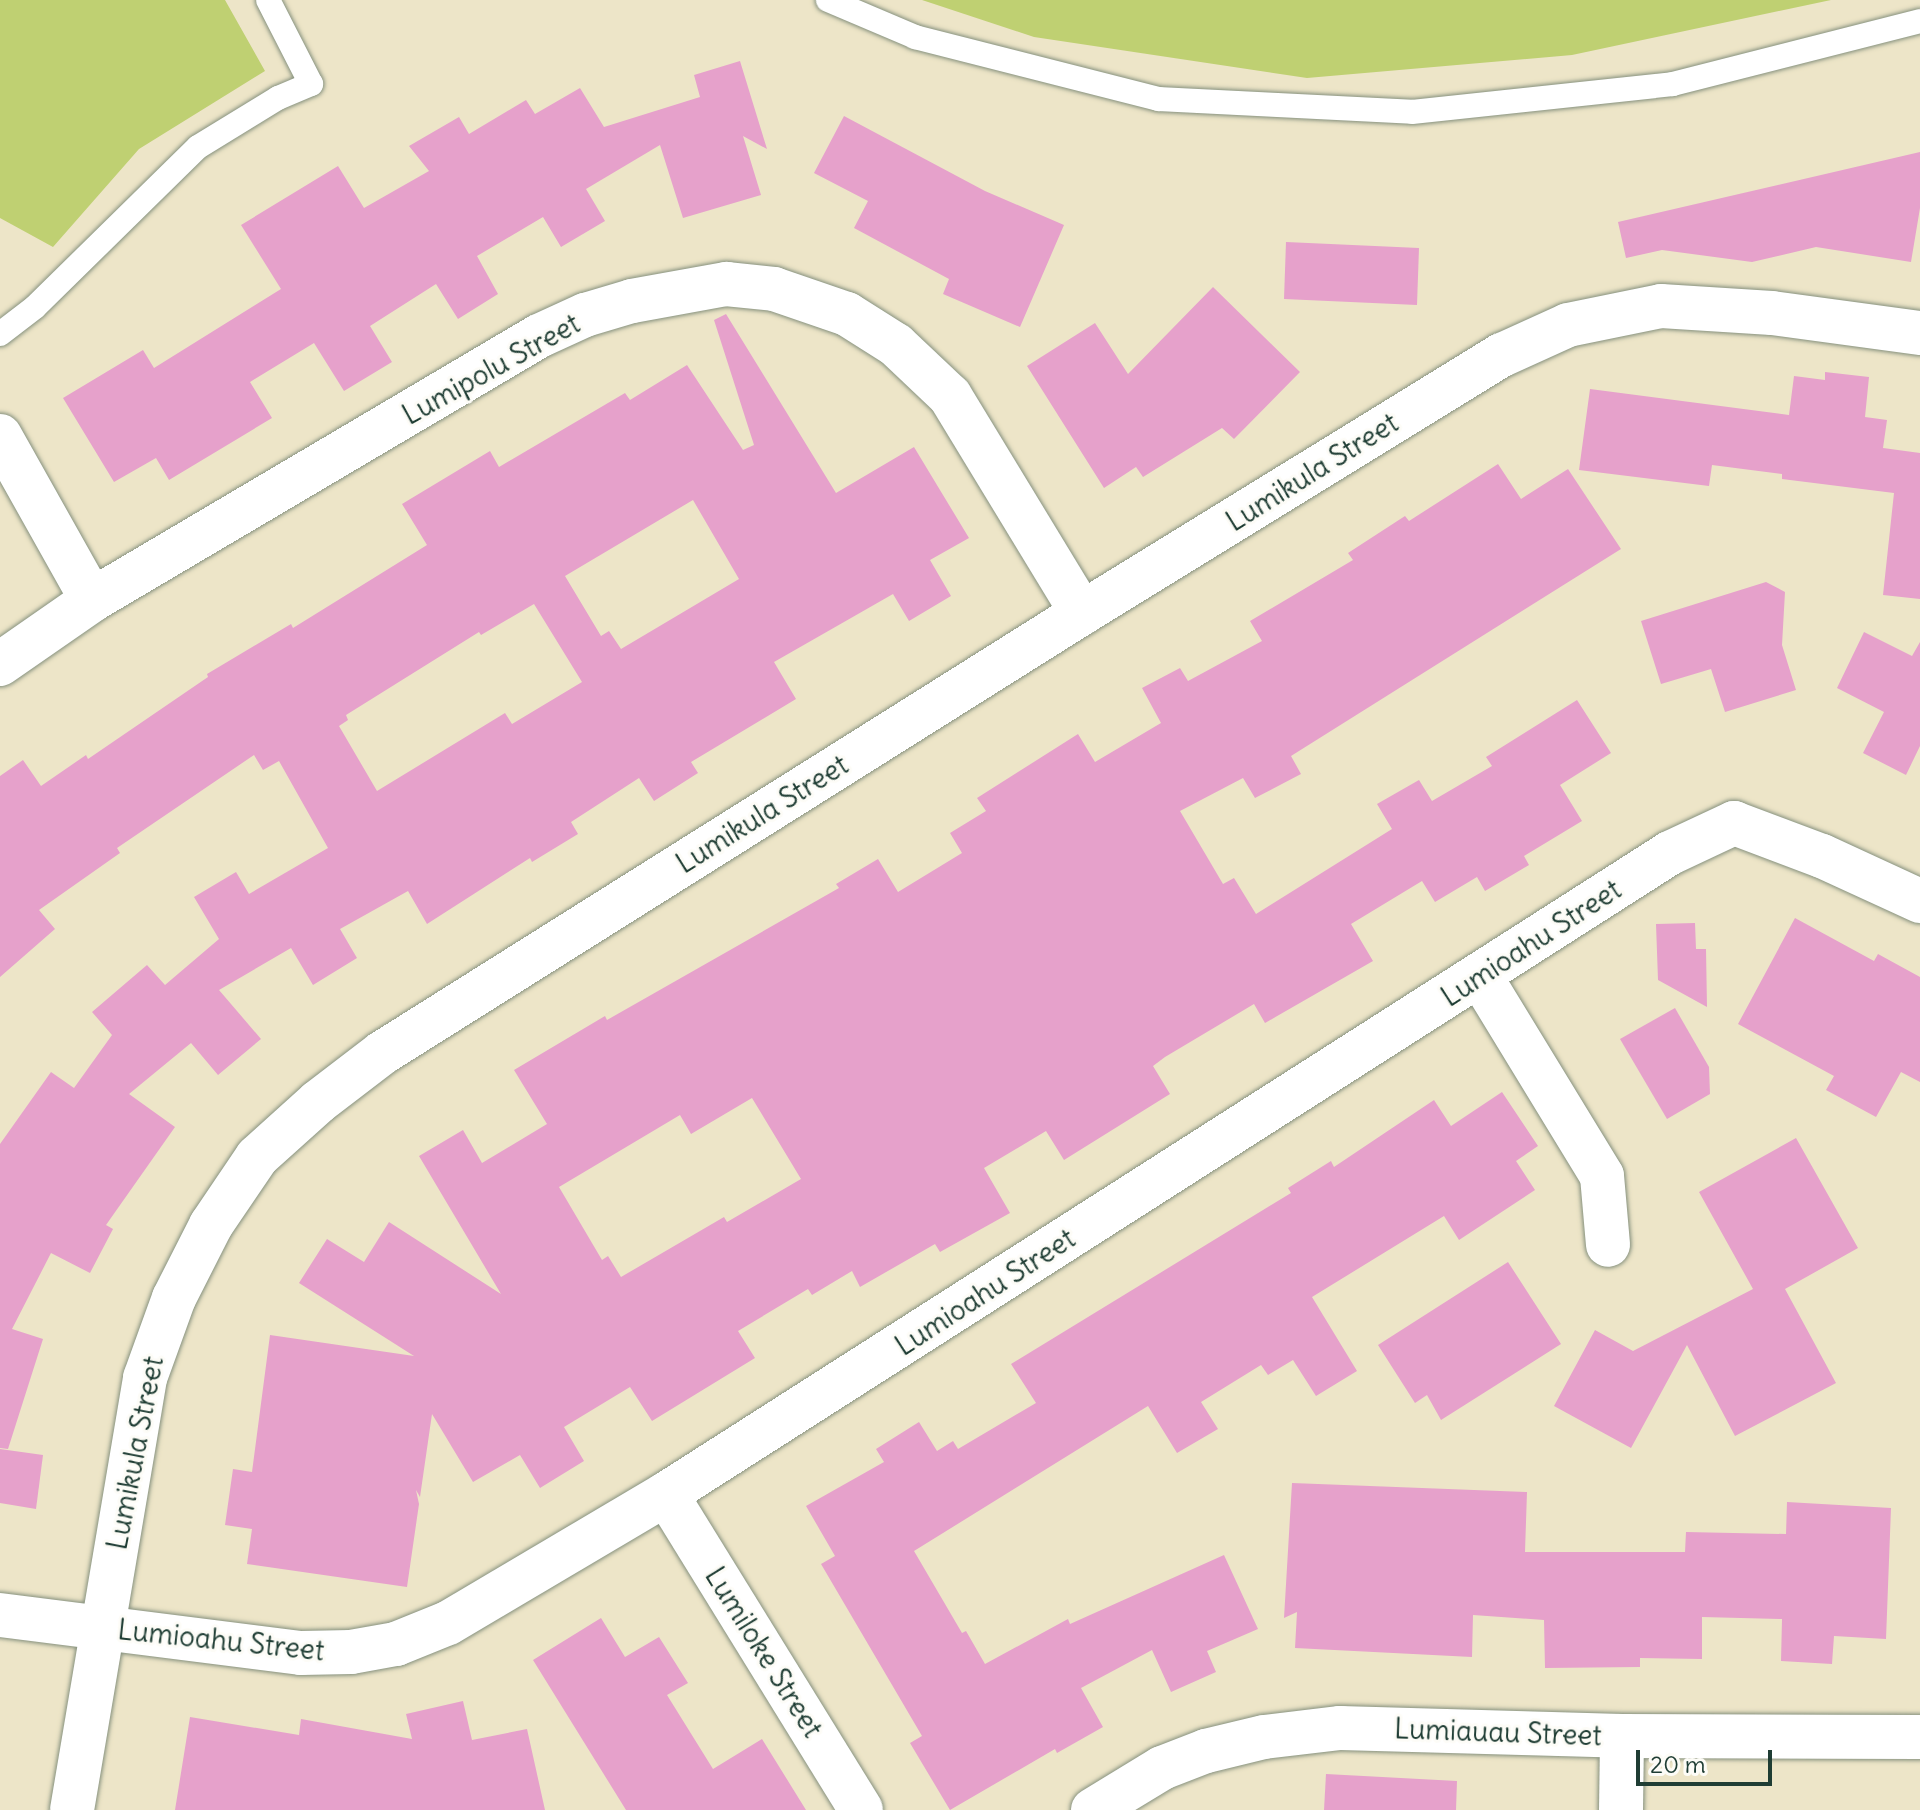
<!DOCTYPE html>
<style>
body{margin:0}
#map{position:relative;width:1920px;height:1810px;overflow:hidden;background:#ede5c8;font-family:Delius,sans-serif}
div>[style]{position:absolute}
.green>*{inset:0;background:#bfd072}
.building>*{inset:0;background:#e6a1cb}
.roads{filter:drop-shadow(0 0 2px #86917e) drop-shadow(0 0 2px #86917e)}
.service>*{height:24px;margin:-12px;padding:0 12px;transform-origin:12px;border-radius:12px;background:#fff}
.minor>*{height:44px;margin:-22px;padding:0 22px;transform-origin:22px;border-radius:22px;background:#fff}
.tertiary>*{height:44px;margin:-22px;padding:0 22px;transform-origin:22px;border-radius:22px;background:#fff}
span{translate:-50% -50%;white-space:nowrap;text-align:center;line-height:1.15;-webkit-text-stroke:6px #fdfcf7;paint-order:stroke}
.street-label{font-size:28px;color:#1f3d34}
.scale{position:absolute;left:1636px;top:1750px;width:136px;height:36px;box-sizing:border-box;border:4px solid #1f3d34;border-top:0;padding-left:10px;font-size:24px;line-height:28px;white-space:nowrap;color:#1f3d34;-webkit-text-stroke:6px #fdfcf7;paint-order:stroke}
</style>
<div id="map">
<div class="green">
<i style="clip-path:polygon(0 0,225px 0,265px 71px,139px 149px,53px 247px,0 218px)"></i>
<i style="clip-path:polygon(922px 0,1831px 0,1572px 55px,1307px 78px,1034px 37px)"></i>
</div>
<div class="building">
<i style="clip-path:polygon(740px 61px,767px 149px,743px 136px,761px 195px,683px 218px,660px 145px,586px 189px,605px 221px,561px 247px,543px 217px,477px 256px,498px 294px,458px 319px,436px 284px,370px 326px,392px 362px,344px 391px,314px 343px,250px 382px,272px 418px,169px 480px,156px 458px,114px 482px,63px 398px,143px 350px,154px 368px,281px 289px,241px 225px,338px 166px,364px 208px,429px 171px,409px 146px,459px 117px,469px 134px,526px 100px,535px 114px,580px 88px,604px 127px,700px 97px,694px 75px)"></i>
<i style="clip-path:polygon(844px 116px,985px 191px,1064px 225px,1020px 327px,943px 294px,949px 279px,854px 228px,868px 201px,814px 173px)"></i>
<i style="clip-path:polygon(1920px 152px,1920px 208px,1911px 262px,1816px 247px,1752px 262px,1662px 250px,1626px 258px,1618px 222px)"></i>
<i style="clip-path:polygon(1286px 242px,1419px 248px,1417px 305px,1284px 299px)"></i>
<i style="clip-path:polygon(1213px 287px,1300px 372px,1234px 439px,1222px 428px,1143px 477px,1136px 467px,1104px 488px,1027px 366px,1095px 323px,1128px 374px)"></i>
<i style="clip-path:polygon(evenodd,726px 314px,836px 493px,914px 447px,969px 538px,930px 560px,951px 596px,909px 621px,893px 594px,774px 662px,796px 699px,691px 762px,698px 773px,654px 801px,639px 778px,571px 822px,578px 834px,532px 862px,530px 858px,427px 924px,408px 891px,340px 929px,357px 958px,313px 985px,291px 948px,219px 990px,261px 1039px,218px 1075px,191px 1043px,129px 1094px,175px 1127px,106px 1225px,113px 1229px,90px 1273px,51px 1253px,12px 1329px,43px 1339px,8px 1449px,0 1448px,0 1144px,51px 1072px,74px 1088px,112px 1035px,92px 1012px,147px 965px,165px 985px,219px 939px,194px 897px,236px 872px,249px 894px,328px 848px,279px 761px,263px 770px,254px 755px,117px 848px,120px 853px,39px 910px,55px 929px,0 977px,0 776px,23px 760px,41px 786px,86px 755px,88px 759px,208px 677px,207px 674px,291px 624px,293px 628px,427px 545px,402px 504px,490px 451px,499px 467px,625px 393px,630px 400px,687px 365px,743px 450px,754px 445px,714px 320px,726px 314px,693px 500px,739px 579px,621px 649px,609px 631px,601px 636px,565px 576px,693px 500px,726px 314px,534px 604px,582px 682px,512px 724px,505px 713px,377px 791px,339px 726px,348px 720px,346px 715px,479px 632px,481px 635px,534px 604px)"></i>
<i style="clip-path:polygon(1825px 372px,1869px 377px,1865px 417px,1887px 420px,1883px 448px,1920px 453px,1920px 599px,1883px 595px,1894px 493px,1782px 479px,1782px 474px,1712px 465px,1709px 486px,1579px 470px,1590px 389px,1789px 415px,1794px 376px,1825px 380px)"></i>
<i style="clip-path:polygon(evenodd,1498px 464px,1521px 499px,1568px 469px,1621px 549px,1291px 756px,1301px 774px,1255px 798px,1243px 778px,1180px 811px,1223px 884px,1234px 878px,1256px 914px,1392px 829px,1377px 804px,1419px 780px,1432px 801px,1492px 766px,1486px 757px,1577px 700px,1611px 753px,1560px 785px,1582px 821px,1524px 856px,1529px 865px,1485px 891px,1477px 877px,1435px 902px,1422px 881px,1351px 924px,1373px 961px,1265px 1023px,1254px 1004px,1165px 1057px,1153px 1066px,1170px 1094px,1064px 1160px,1046px 1131px,984px 1168px,1010px 1213px,940px 1252px,935px 1244px,860px 1287px,852px 1271px,812px 1295px,808px 1289px,738px 1331px,755px 1358px,652px 1421px,630px 1387px,564px 1427px,584px 1461px,540px 1488px,520px 1455px,473px 1482px,432px 1414px,420px 1497px,416px 1490px,419px 1504px,407px 1587px,247px 1564px,252px 1529px,225px 1525px,233px 1469px,252px 1472px,270px 1335px,414px 1356px,299px 1283px,327px 1239px,364px 1262px,389px 1222px,501px 1294px,419px 1156px,463px 1130px,482px 1163px,547px 1124px,514px 1070px,605px 1016px,607px 1020px,839px 888px,836px 884px,878px 859px,898px 892px,962px 853px,950px 833px,986px 811px,977px 798px,1078px 734px,1095px 762px,1161px 723px,1142px 688px,1180px 668px,1188px 681px,1262px 641px,1250px 621px,1353px 560px,1348px 553px,1405px 516px,1409px 521px,1498px 464px,752px 1098px,801px 1179px,727px 1222px,724px 1217px,621px 1277px,608px 1256px,602px 1260px,559px 1187px,680px 1115px,691px 1134px,752px 1098px)"></i>
<i style="clip-path:polygon(1766px 582px,1785px 592px,1782px 645px,1796px 690px,1725px 712px,1711px 669px,1661px 684px,1641px 621px)"></i>
<i style="clip-path:polygon(1864px 632px,1912px 656px,1920px 642px,1920px 746px,1906px 775px,1863px 753px,1884px 712px,1837px 688px)"></i>
<i style="clip-path:polygon(1795px 918px,1874px 961px,1878px 954px,1920px 977px,1920px 1082px,1901px 1072px,1876px 1117px,1826px 1090px,1834px 1076px,1738px 1024px)"></i>
<i style="clip-path:polygon(1695px 923px,1696px 949px,1706px 949px,1707px 1007px,1658px 980px,1656px 924px)"></i>
<i style="clip-path:polygon(1675px 1008px,1709px 1067px,1710px 1094px,1667px 1119px,1620px 1039px)"></i>
<i style="clip-path:polygon(1502px 1092px,1538px 1146px,1516px 1161px,1535px 1190px,1459px 1240px,1444px 1216px,1312px 1297px,1357px 1371px,1316px 1396px,1293px 1360px,1268px 1375px,1261px 1365px,1201px 1402px,1218px 1429px,1177px 1453px,1148px 1406px,914px 1551px,962px 1633px,966px 1631px,985px 1664px,1068px 1619px,1070px 1624px,1224px 1555px,1258px 1629px,1207px 1651px,1216px 1672px,1171px 1692px,1152px 1650px,1081px 1688px,1103px 1727px,1057px 1753px,1055px 1749px,950px 1810px,910px 1743px,922px 1736px,821px 1564px,835px 1556px,806px 1506px,884px 1462px,876px 1449px,919px 1422px,937px 1451px,953px 1441px,958px 1449px,1036px 1403px,1011px 1364px,1291px 1193px,1288px 1188px,1331px 1161px,1334px 1167px,1434px 1100px,1451px 1126px)"></i>
<i style="clip-path:polygon(1796px 1138px,1858px 1248px,1785px 1289px,1836px 1383px,1735px 1436px,1687px 1345px,1631px 1448px,1554px 1406px,1595px 1330px,1633px 1351px,1753px 1289px,1699px 1192px)"></i>
<i style="clip-path:polygon(1508px 1262px,1561px 1344px,1441px 1420px,1427px 1395px,1415px 1403px,1378px 1345px)"></i>
<i style="clip-path:polygon(0 1449px,43px 1455px,36px 1509px,0 1503px)"></i>
<i style="clip-path:polygon(1292px 1483px,1527px 1492px,1525px 1552px,1685px 1552px,1686px 1532px,1786px 1534px,1787px 1502px,1891px 1508px,1886px 1639px,1834px 1636px,1832px 1664px,1781px 1661px,1782px 1619px,1702px 1617px,1702px 1659px,1640px 1658px,1640px 1667px,1545px 1668px,1544px 1620px,1473px 1615px,1472px 1657px,1295px 1648px,1297px 1612px,1284px 1618px)"></i>
<i style="clip-path:polygon(601px 1618px,625px 1657px,659px 1637px,688px 1683px,667px 1695px,713px 1769px,762px 1739px,806px 1810px,626px 1810px,533px 1660px)"></i>
<i style="clip-path:polygon(463px 1701px,472px 1740px,527px 1729px,545px 1810px,175px 1810px,190px 1717px,299px 1735px,301px 1719px,412px 1739px,406px 1714px)"></i>
<i style="clip-path:polygon(1326px 1774px,1457px 1781px,1456px 1810px,1324px 1810px)"></i>
</div>
<div class="roads">
<div class="service">
<i style="left:828px;top:0;width:95px;rotate:23deg"></i>
<i style="left:915px;top:37px;width:251px;rotate:14.3deg"></i>
<i style="left:1158px;top:99px;width:254px;rotate:2.9deg"></i>
<i style="left:1412px;top:112px;width:262px;rotate:-6.1deg"></i>
<i style="left:1673px;top:84px;width:255px;rotate:-14.3deg"></i>
<i style="left:0;top:334px;width:44px;rotate:-37.6deg"></i>
<i style="left:35px;top:307px;width:228px;rotate:-44.5deg"></i>
<i style="left:198px;top:147px;width:94px;rotate:-31.5deg"></i>
<i style="left:278px;top:98px;width:36px;rotate:-23deg"></i>
<i style="left:311px;top:84px;width:94px;rotate:-117.1deg"></i>
</div>
<div class="minor">
<i style="left:0;top:436px;width:188px;rotate:60.7deg"></i>
<i style="left:0;top:664px;width:112px;rotate:-34.8deg"></i>
<i style="left:92px;top:600px;width:519px;rotate:-30.57deg"></i>
<i style="left:539px;top:336px;width:51px;rotate:-24.5deg"></i>
<i style="left:585px;top:315px;width:49px;rotate:-16.6deg"></i>
<i style="left:632px;top:301px;width:96px;rotate:-10.3deg"></i>
<i style="left:726px;top:284px;width:48px;rotate:5.9deg"></i>
<i style="left:774px;top:289px;width:77px;rotate:18.9deg"></i>
<i style="left:847px;top:314px;width:58px;rotate:32.3deg"></i>
<i style="left:896px;top:345px;width:74px;rotate:43.4deg"></i>
<i style="left:950px;top:396px;width:254px;rotate:58.7deg"></i>
<i style="left:1480px;top:976px;width:234px;rotate:58.6deg"></i>
<i style="left:1602px;top:1176px;width:69px;rotate:85deg"></i>
<i style="left:666px;top:1494px;width:371px;rotate:58.3deg"></i>
<i style="left:0;top:1615px;width:303px;rotate:7.2deg"></i>
<i style="left:301px;top:1653px;width:50px;rotate:-1.1deg"></i>
<i style="left:351px;top:1652px;width:46px;rotate:-10.1deg"></i>
<i style="left:396px;top:1644px;width:56px;rotate:-22deg"></i>
<i style="left:448px;top:1623px;width:253px;rotate:-30.6deg"></i>
<i style="left:666px;top:1494px;width:1191px;rotate:-32.56deg"></i>
<i style="left:1670px;top:853px;width:71px;rotate:-25.1deg"></i>
<i style="left:1734px;top:823px;width:94px;rotate:20.6deg"></i>
<i style="left:1822px;top:856px;width:108px;rotate:24.7deg"></i>
<i style="left:72px;top:1810px;width:438px;rotate:-80.4deg"></i>
<i style="left:145px;top:1378px;width:85px;rotate:-70.1deg"></i>
<i style="left:174px;top:1298px;width:82px;rotate:-63.1deg"></i>
<i style="left:211px;top:1225px;width:82px;rotate:-55.9deg"></i>
<i style="left:257px;top:1157px;width:82px;rotate:-42deg"></i>
<i style="left:318px;top:1102px;width:81px;rotate:-37.4deg"></i>
<i style="left:382px;top:1053px;width:827px;rotate:-32.15deg"></i>
<i style="left:1082px;top:613px;width:493px;rotate:-31.6deg"></i>
<i style="left:1502px;top:355px;width:72px;rotate:-24.4deg"></i>
<i style="left:1568px;top:325px;width:95px;rotate:-11.5deg"></i>
<i style="left:1661px;top:306px;width:111px;rotate:3.6deg"></i>
<i style="left:1772px;top:313px;width:149px;rotate:7.7deg"></i>
<i style="left:1621px;top:1810px;width:74px;rotate:-89.2deg"></i>
</div>
<div class="tertiary">
<i style="left:1093px;top:1810px;width:81px;rotate:-31.3deg"></i>
<i style="left:1162px;top:1768px;width:47px;rotate:-21.1deg"></i>
<i style="left:1206px;top:1751px;width:60px;rotate:-13.6deg"></i>
<i style="left:1264px;top:1737px;width:77px;rotate:-6.8deg"></i>
<i style="left:1340px;top:1728px;width:282px;rotate:1.6deg"></i>
<i style="left:1622px;top:1736px;width:298px;rotate:0.2deg"></i>
</div>
</div>
<div class="street-label">
<span style="left:491px;top:369px;rotate:-29deg">Lumipolu Street</span>
<span style="left:1312px;top:472px;rotate:-32deg">Lumikula Street</span>
<span style="left:762px;top:814px;rotate:-32deg">Lumikula Street</span>
<span style="left:1531px;top:943px;rotate:-33deg">Lumioahu Street</span>
<span style="left:985px;top:1292px;rotate:-33deg">Lumioahu Street</span>
<span style="left:135px;top:1453px;rotate:-79deg">Lumikula Street</span>
<span style="left:221px;top:1640px;rotate:6deg">Lumioahu Street</span>
<span style="left:764px;top:1652px;rotate:58deg">Lumiloke Street</span>
<span style="left:1498px;top:1732px;rotate:2deg">Lumiauau Street</span>
</div>
<div class="scale">20 m</div>
</div>
